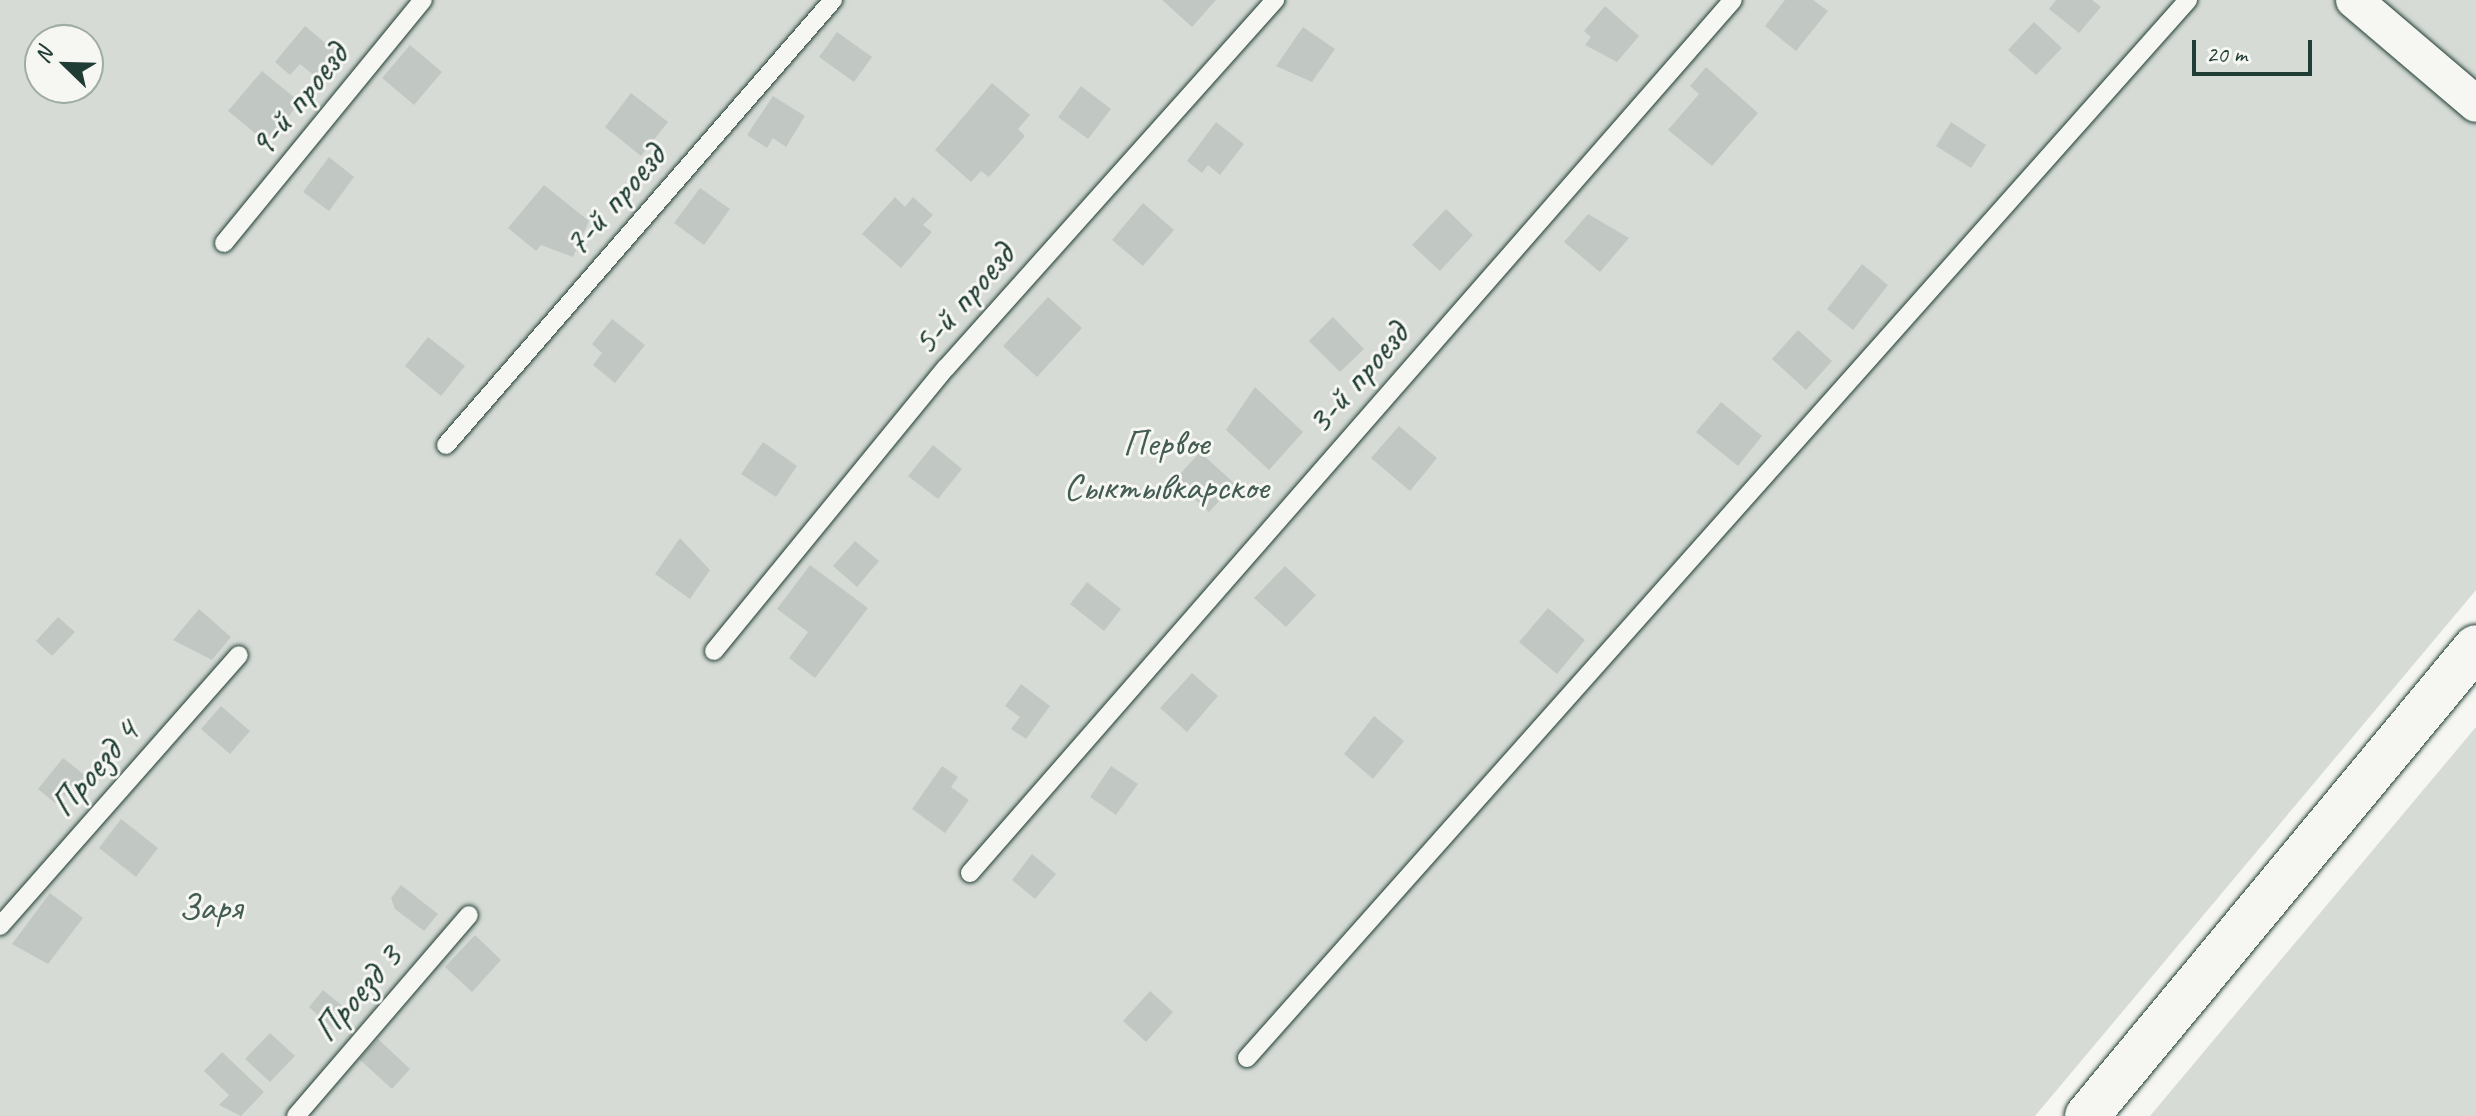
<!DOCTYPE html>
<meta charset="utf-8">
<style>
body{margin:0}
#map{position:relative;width:2476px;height:1116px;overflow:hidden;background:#f6f6f2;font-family:Caveat,sans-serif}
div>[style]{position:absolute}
.green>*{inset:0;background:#d6dbd6}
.building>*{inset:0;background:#c1c8c3}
.roads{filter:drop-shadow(0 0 2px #1f3d34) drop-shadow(0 0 2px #1f3d34)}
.lane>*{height:18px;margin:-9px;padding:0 9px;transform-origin:9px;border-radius:9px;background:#f6f6f2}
.street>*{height:36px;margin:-18px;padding:0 18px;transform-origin:18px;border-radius:18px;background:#f6f6f2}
.secondary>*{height:44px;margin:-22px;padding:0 22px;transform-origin:22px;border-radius:22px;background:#f6f6f2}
span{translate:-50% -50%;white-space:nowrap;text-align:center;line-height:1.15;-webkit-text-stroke:6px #f6f6f2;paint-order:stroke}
.street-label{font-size:38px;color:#1f3d34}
.park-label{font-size:38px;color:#445d54}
.north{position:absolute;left:24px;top:24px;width:80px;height:80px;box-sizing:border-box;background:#f6f6f2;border:2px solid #a0aca6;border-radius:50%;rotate:293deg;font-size:22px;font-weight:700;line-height:32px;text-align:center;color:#1f3d34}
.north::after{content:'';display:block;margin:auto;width:28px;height:36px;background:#1f3d34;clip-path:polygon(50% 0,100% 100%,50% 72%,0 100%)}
.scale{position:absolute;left:2192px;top:40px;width:120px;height:36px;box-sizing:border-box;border:4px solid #1f3d34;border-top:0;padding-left:10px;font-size:24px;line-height:28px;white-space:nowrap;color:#1f3d34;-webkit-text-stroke:6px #f6f6f2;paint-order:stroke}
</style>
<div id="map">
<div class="green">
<i style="clip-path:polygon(evenodd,0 0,2476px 0,2476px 590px,2035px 1116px,0 1116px,0 0,40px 40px,88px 40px,88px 88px,40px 88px,40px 40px)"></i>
<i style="clip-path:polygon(2476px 727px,2476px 1116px,2150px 1116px)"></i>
</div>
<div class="building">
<i style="clip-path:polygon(1162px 0,1216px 0,1192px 27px)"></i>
<i style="clip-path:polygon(1785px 0,1813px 0,1828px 11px,1796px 51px,1765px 26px)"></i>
<i style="clip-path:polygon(2056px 0,2092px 0,2101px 7px,2079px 33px,2049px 9px)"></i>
<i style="clip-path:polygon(1605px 6px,1639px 36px,1617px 62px,1585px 45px,1591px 37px,1584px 31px)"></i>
<i style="clip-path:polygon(2034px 22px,2062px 48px,2036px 75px,2008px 50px)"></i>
<i style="clip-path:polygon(305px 26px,342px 57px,322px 82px,300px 64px,290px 75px,275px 62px)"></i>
<i style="clip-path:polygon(1303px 27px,1335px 49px,1312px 82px,1276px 66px)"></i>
<i style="clip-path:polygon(837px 32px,872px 57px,854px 82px,819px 57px)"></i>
<i style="clip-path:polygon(410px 45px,442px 72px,414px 105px,382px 78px)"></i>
<i style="clip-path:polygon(1706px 67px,1758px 113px,1712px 166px,1668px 130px,1699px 94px,1690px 86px)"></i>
<i style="clip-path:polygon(262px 71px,300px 102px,267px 143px,228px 111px)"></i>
<i style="clip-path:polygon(992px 83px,1030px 115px,1018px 129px,1025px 136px,989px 177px,981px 171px,971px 182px,935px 150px)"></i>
<i style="clip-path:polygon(1081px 86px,1111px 109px,1088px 139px,1058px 117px)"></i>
<i style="clip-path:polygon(631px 93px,668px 122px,641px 156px,605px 127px)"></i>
<i style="clip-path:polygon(773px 96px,805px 116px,786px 147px,773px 138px,767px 148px,747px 135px)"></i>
<i style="clip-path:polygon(1216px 122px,1244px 144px,1220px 175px,1208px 165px,1202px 173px,1187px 161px)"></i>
<i style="clip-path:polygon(1951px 122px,1986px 145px,1971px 168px,1936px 146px)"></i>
<i style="clip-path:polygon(329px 157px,354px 177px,329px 211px,303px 192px)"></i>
<i style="clip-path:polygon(544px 185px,589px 221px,573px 257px,541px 245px,536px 251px,508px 228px)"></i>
<i style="clip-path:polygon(700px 188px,730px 209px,704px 245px,674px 223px)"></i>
<i style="clip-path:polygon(895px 197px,905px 207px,913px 197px,933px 215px,923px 225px,932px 232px,901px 268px,862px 234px)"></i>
<i style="clip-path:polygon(1143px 203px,1174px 230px,1143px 266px,1112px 240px)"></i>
<i style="clip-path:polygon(1446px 209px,1473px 235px,1440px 271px,1412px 245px)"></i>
<i style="clip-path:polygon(1588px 214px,1629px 238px,1600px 272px,1564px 242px)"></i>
<i style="clip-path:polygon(1862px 264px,1888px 285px,1853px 330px,1827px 309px)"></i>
<i style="clip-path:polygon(1048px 297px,1082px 328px,1037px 377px,1003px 346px)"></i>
<i style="clip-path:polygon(1333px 317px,1364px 349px,1340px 372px,1309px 341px)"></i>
<i style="clip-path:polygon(612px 319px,645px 345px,615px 383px,593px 365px,602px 353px,592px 344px)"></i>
<i style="clip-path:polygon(1798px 330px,1832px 361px,1806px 390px,1772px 359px)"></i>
<i style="clip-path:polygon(428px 337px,465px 366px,441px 396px,405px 366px)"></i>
<i style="clip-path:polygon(1255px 387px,1303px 432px,1269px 470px,1226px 430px)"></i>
<i style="clip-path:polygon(1721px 402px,1762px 436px,1738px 466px,1696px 432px)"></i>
<i style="clip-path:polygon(1399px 426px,1437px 458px,1410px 491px,1371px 458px)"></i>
<i style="clip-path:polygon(763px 442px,797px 466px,776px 497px,741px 474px)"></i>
<i style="clip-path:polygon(933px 445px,962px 469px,938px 499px,908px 476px)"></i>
<i style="clip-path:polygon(1200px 452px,1235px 484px,1209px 512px,1174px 481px)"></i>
<i style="clip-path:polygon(680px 538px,710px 570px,690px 599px,655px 574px)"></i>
<i style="clip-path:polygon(855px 541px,879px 561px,857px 587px,833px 566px)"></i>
<i style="clip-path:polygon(810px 565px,868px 608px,815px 678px,789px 658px,808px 632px,777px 609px)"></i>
<i style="clip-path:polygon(1285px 566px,1316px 595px,1286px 627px,1254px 598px)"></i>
<i style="clip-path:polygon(1087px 582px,1121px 609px,1104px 631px,1070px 604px)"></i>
<i style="clip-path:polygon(1548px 608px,1585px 640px,1557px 674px,1519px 642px)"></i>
<i style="clip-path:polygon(199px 609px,231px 637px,212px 660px,173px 640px)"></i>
<i style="clip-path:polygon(58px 617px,75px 632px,52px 656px,36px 641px)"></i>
<i style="clip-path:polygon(1192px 673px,1218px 696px,1187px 732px,1160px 708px)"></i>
<i style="clip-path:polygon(1021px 684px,1050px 706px,1026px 739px,1011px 729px,1020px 717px,1005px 706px)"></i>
<i style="clip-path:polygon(221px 706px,250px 731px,230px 754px,201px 729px)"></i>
<i style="clip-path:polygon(1374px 716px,1404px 741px,1373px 779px,1344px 754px)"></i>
<i style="clip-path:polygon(63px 758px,91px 780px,74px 802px,63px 794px,55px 803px,38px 789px)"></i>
<i style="clip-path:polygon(942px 766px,958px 777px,951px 787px,969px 800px,945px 833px,912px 809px)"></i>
<i style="clip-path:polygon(1111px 766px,1138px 784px,1116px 815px,1090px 797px)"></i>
<i style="clip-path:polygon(121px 819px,158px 848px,136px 877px,99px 848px)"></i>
<i style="clip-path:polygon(1032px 854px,1056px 874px,1035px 899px,1012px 880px)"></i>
<i style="clip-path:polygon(401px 885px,438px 914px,424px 931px,395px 909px,391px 898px)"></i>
<i style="clip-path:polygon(50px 893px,83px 918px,48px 964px,12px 944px)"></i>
<i style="clip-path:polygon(475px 935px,501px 960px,472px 992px,445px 967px)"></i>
<i style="clip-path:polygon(323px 990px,350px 1012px,335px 1030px,309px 1007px)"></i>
<i style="clip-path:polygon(1150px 991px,1173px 1012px,1146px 1042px,1123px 1021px)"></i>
<i style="clip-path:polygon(270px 1033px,295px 1056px,270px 1082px,245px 1059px)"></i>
<i style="clip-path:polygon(378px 1039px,410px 1069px,392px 1089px,359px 1059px)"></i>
<i style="clip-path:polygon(222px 1052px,264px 1092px,241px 1116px,219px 1105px,229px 1095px,204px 1071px)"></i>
</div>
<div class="roads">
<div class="lane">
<i style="left:224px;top:243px;width:314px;rotate:-50.7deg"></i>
<i style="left:446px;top:445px;width:590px;rotate:-48.99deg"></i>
<i style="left:714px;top:651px;width:366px;rotate:-50.7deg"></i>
<i style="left:946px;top:368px;width:494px;rotate:-48.2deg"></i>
<i style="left:970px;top:873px;width:1159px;rotate:-48.85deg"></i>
<i style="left:0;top:926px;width:361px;rotate:-48.6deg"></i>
<i style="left:1247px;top:1058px;width:1416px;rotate:-48.35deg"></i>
<i style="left:296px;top:1116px;width:265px;rotate:-49.3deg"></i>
</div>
<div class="street">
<i style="left:2354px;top:0;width:160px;rotate:40.4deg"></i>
</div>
<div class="secondary">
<i style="left:2087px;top:1116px;width:609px;rotate:-50.33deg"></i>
</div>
</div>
<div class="street-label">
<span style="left:298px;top:100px;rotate:-51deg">9-й проезд</span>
<span style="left:614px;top:200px;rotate:-49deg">7-й проезд</span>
<span style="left:963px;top:299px;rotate:-49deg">5-й проезд</span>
<span style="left:1357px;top:378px;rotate:-49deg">3-й проезд</span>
<span style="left:94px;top:768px;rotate:-49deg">Проезд 4</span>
<span style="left:357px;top:993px;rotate:-49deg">Проезд 3</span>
</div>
<div class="park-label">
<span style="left:1166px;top:465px">Первое<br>Сыктывкарское</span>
<span style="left:210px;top:907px">Заря</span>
</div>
<div class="north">N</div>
<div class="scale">20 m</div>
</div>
